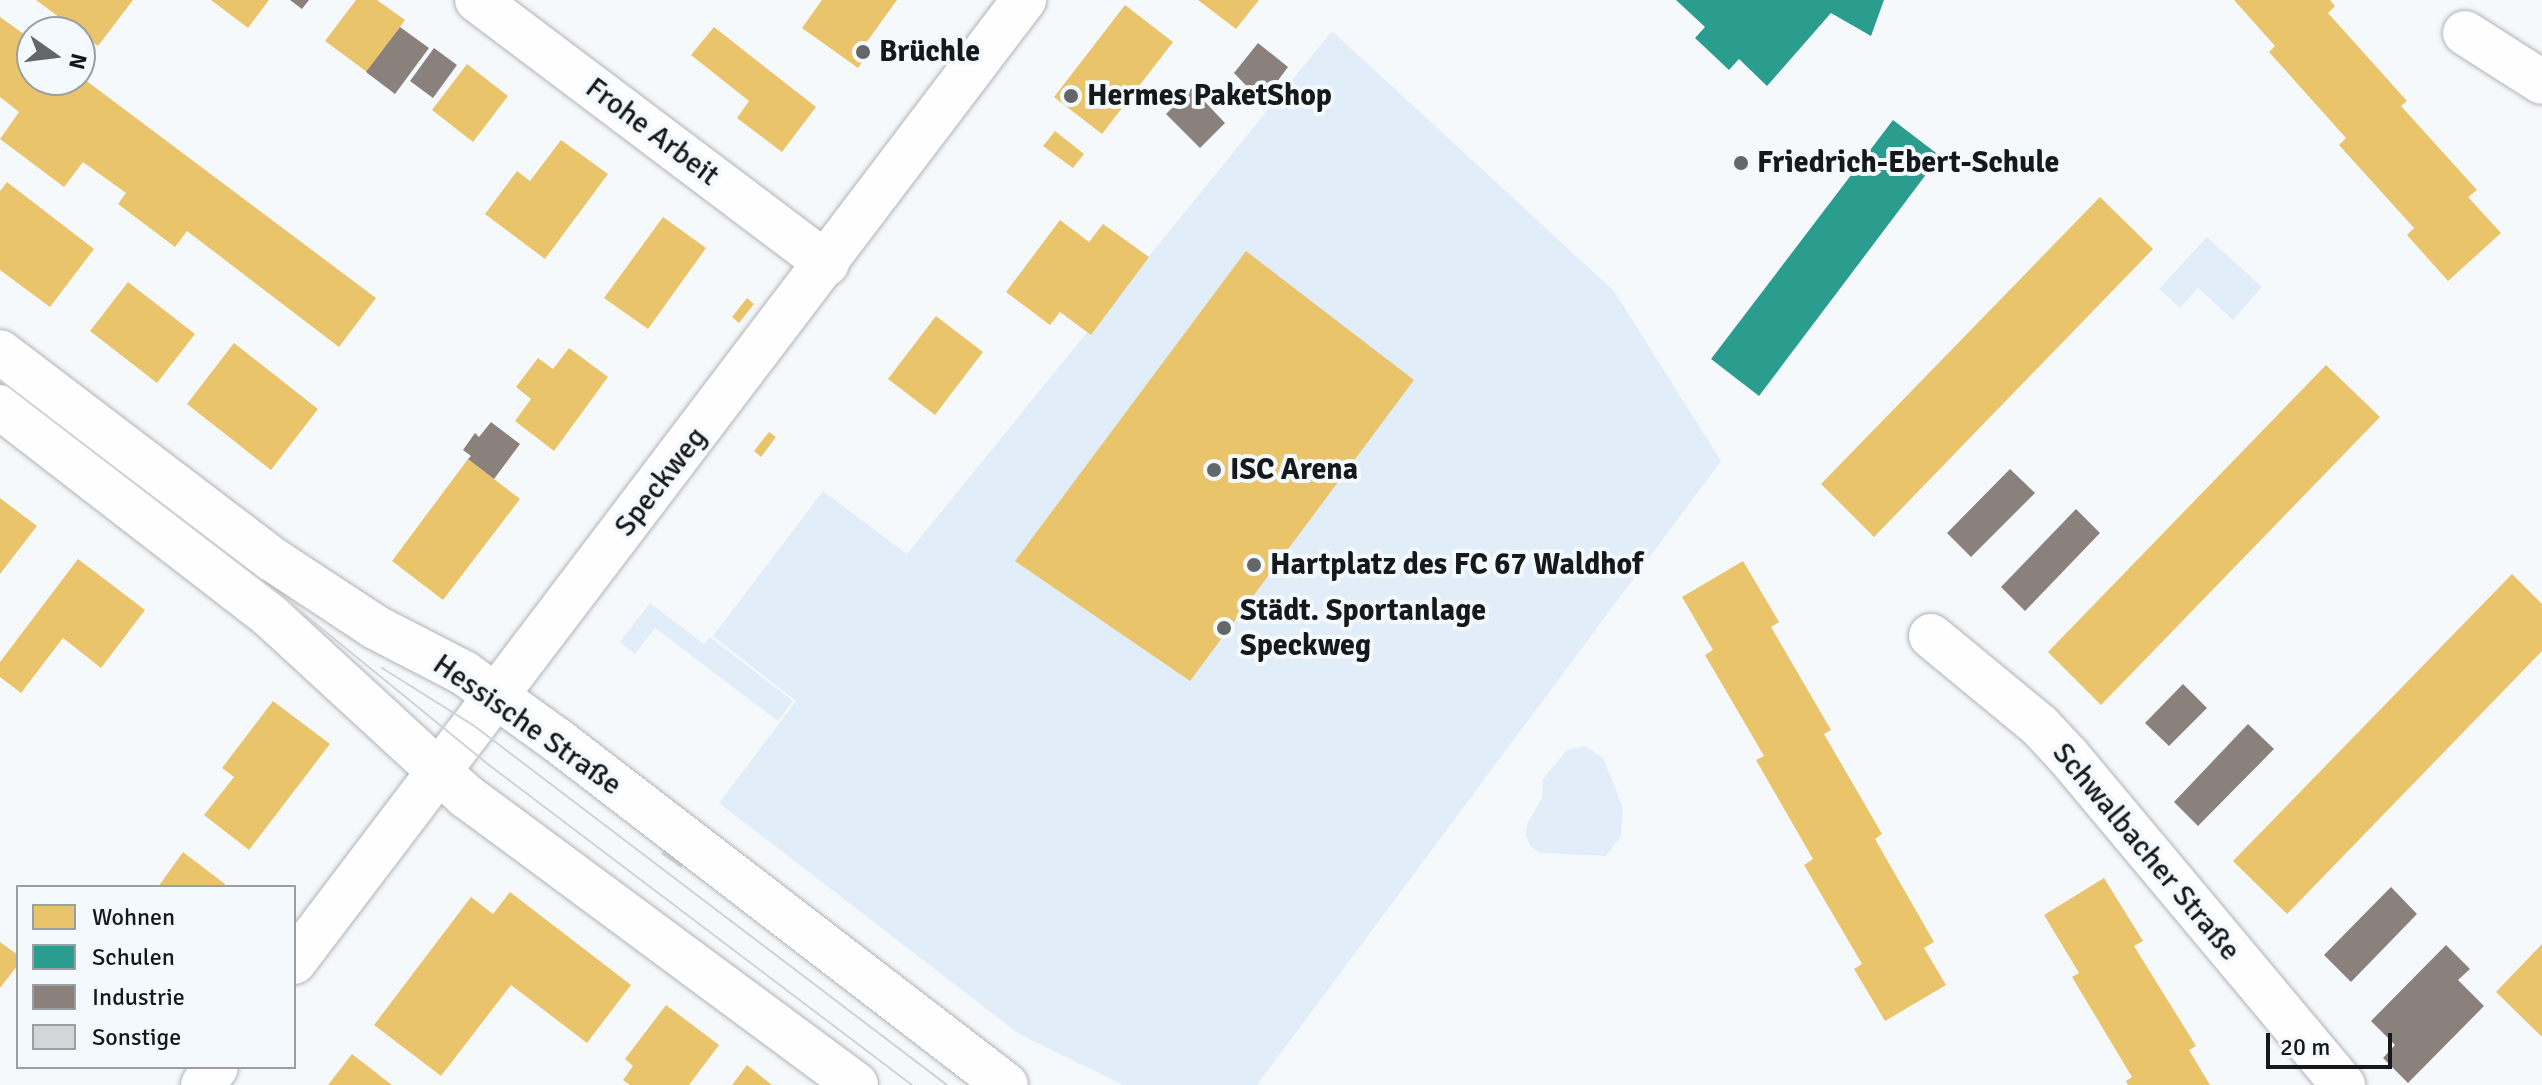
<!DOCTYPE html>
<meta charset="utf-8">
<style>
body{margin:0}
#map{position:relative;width:2542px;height:1085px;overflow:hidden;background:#f6f9fc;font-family:Signika,sans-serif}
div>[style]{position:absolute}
.green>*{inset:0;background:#e1eef9}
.homes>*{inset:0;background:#e9c46a}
.schools>*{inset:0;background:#2a9d8f}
.industry>*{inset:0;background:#8a817c}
.building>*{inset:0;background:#d3d6d9}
.roads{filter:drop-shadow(0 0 2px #b0b2b4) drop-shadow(0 0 2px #b0b2b4)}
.street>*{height:44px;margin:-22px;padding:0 22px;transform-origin:22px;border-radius:22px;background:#fefeff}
.tram>*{height:2px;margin:-1px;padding:0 1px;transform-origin:1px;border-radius:1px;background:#d1d2d3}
.dots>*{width:22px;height:22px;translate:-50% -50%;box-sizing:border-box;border:4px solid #f4f9fe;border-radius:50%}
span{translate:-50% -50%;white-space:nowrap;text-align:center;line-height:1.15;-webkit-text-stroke:8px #f4f9fe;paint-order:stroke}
.poi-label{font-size:30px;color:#16191b;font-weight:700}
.left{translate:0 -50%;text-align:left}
.street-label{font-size:30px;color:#16191b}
.legend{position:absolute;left:16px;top:885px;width:280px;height:184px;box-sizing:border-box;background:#f4f9fe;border:2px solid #9b9fa3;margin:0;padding:10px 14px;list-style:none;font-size:24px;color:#16191b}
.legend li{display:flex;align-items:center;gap:16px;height:40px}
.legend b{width:40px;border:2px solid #9b9fa3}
.north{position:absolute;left:16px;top:16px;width:80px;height:80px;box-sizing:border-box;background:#f4f9fe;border:2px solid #9b9fa3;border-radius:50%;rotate:104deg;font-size:22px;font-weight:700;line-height:32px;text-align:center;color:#16191b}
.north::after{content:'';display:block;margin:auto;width:28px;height:36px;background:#64676a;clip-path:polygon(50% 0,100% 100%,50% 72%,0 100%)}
.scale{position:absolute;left:2266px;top:1033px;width:126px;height:36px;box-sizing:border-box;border:4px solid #16191b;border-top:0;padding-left:10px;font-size:24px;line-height:28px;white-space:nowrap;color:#16191b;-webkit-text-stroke:6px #f4f9fe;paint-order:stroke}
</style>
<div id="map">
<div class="green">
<i style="clip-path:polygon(1332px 31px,1614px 291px,1721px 461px,1257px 1085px,1123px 1085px,1019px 1034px,719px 803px,796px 701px,713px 636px,823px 491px,907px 554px)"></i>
<i style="clip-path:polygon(2207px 237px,2262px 287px,2233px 320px,2198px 288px,2180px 308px,2159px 289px)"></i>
<i style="clip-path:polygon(650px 603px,704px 644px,710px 637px,793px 701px,778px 721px,655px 628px,635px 654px,620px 642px)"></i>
<i style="clip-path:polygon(1585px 746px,1603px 758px,1615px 787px,1623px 809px,1621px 836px,1606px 856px,1540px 853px,1530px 846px,1526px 836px,1527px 824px,1542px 798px,1543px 779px,1567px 750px)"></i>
</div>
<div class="homes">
<i style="clip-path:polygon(36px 0,133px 0,98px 46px)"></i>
<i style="clip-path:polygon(211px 0,269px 0,248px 28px)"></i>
<i style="clip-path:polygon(356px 0,377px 0,405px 20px,367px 72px,325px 41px)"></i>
<i style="clip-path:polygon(822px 0,897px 0,866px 43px,872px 48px,858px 68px,802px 28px)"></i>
<i style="clip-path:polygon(1198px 0,1259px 0,1236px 29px)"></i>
<i style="clip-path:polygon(2234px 0,2330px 0,2335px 6px,2328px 13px,2407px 101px,2401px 106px,2477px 190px,2468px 197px,2501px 233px,2448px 281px,2407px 235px,2414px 228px,2339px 145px,2346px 138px,2269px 52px,2275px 46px)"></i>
<i style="clip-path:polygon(1125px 5px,1173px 42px,1102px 134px,1054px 97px)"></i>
<i style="clip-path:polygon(0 17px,32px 40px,32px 80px,80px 80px,80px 76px,376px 298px,339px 347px,187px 231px,175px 247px,118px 204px,126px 193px,83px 162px,64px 187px,0 139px,19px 112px,0 97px)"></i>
<i style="clip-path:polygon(714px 27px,816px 107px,782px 152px,737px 118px,749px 101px,691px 55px)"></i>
<i style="clip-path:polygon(467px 64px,508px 96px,473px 142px,432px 110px)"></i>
<i style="clip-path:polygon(1055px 131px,1084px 154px,1073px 168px,1043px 146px)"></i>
<i style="clip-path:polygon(561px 140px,608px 174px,545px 259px,485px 214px,517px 171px,530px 181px)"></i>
<i style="clip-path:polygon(7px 182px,94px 249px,50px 307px,0 270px,0 191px)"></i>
<i style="clip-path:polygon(2100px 197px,2153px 249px,1874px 537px,1821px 484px)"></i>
<i style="clip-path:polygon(663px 217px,706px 248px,648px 329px,604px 298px)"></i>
<i style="clip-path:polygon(1060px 220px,1089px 242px,1103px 224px,1149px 257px,1091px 335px,1060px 312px,1050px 325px,1006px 292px)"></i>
<i style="clip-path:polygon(1246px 251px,1414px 380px,1190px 681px,1015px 561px)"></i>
<i style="clip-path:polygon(128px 282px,195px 334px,157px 383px,90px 331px)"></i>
<i style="clip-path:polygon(747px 298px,754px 304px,739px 323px,732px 317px)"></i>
<i style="clip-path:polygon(936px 316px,983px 352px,935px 415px,888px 379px)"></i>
<i style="clip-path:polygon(234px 343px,318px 409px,271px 470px,187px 404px)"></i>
<i style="clip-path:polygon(569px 348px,608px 377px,554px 451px,515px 421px,531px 399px,516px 387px,538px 358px,553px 369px)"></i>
<i style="clip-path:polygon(2326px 365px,2380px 417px,2101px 705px,2048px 652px)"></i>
<i style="clip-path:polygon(769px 432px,776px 437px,761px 457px,754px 451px)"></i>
<i style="clip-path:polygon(468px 459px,520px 499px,443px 600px,392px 561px)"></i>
<i style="clip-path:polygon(0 498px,37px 526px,0 574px)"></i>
<i style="clip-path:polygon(78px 559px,145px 610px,101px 668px,63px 638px,21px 693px,0 677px,0 662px)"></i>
<i style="clip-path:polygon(1743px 561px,1779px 622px,1771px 627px,1831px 730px,1824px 734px,1882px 834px,1875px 839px,1934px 942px,1924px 948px,1946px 985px,1885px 1021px,1854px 969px,1862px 964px,1804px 865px,1813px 859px,1756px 760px,1764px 756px,1705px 655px,1713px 650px,1682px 597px)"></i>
<i style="clip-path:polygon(2512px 574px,2542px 604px,2542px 651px,2287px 914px,2233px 861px)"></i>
<i style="clip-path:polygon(273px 701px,330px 744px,249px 850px,204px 815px,234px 777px,222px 768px)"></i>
<i style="clip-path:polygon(183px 852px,225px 884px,223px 887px,158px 887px)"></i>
<i style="clip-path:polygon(2104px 878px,2143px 941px,2134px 946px,2196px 1046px,2189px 1050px,2210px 1085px,2128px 1085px,2126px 1081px,2132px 1077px,2072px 977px,2079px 973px,2044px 915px)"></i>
<i style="clip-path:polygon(510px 892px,631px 985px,587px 1043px,511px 985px,441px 1076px,374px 1025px,471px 897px,493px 914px)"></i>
<i style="clip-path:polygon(0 942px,18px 955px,18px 965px,0 988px)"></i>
<i style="clip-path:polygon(2542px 944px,2542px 1037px,2496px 992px)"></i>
<i style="clip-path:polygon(666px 1005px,719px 1045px,689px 1085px,630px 1085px,623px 1080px,633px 1066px,625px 1059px)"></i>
<i style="clip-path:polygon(352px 1054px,392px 1085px,328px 1085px)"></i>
<i style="clip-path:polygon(747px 1065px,772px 1085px,732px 1085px)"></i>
</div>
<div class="schools">
<i style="clip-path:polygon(1676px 0,1884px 0,1871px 36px,1831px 13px,1767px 86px,1739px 59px,1729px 70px,1695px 38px,1705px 27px)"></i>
<i style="clip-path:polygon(1893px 120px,1940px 156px,1759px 396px,1711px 359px)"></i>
</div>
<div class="industry">
<i style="clip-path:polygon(290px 0,309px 0,302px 9px)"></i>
<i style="clip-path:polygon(400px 27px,429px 48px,395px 94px,366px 72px)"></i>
<i style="clip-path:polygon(1258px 43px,1288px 67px,1262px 102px,1234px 73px)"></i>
<i style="clip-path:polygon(434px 48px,457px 65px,433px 98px,410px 81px)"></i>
<i style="clip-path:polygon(1192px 88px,1225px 123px,1200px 148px,1166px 114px)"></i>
<i style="clip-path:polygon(491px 422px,520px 444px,494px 479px,468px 459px,471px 456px,463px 450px,475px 433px,479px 437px)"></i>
<i style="clip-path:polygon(2010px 469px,2035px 493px,1971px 557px,1947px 533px)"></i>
<i style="clip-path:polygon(2076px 509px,2100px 533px,2025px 611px,2001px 587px)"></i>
<i style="clip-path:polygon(2183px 684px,2207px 708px,2169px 746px,2145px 723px)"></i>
<i style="clip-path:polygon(2248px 724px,2274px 749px,2198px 826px,2174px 802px)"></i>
<i style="clip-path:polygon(2391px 887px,2417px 914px,2351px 982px,2324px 955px)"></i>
<i style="clip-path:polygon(2446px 945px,2470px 969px,2458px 980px,2484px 1006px,2408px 1083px,2383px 1058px,2395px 1045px,2371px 1021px)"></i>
</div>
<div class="building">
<i style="clip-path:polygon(666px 848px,685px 861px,681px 868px,661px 854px)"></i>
</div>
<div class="roads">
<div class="street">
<i style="left:477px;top:0;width:438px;rotate:37deg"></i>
<i style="left:2465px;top:33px;width:91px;rotate:32.5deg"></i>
<i style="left:0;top:352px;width:342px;rotate:37.3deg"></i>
<i style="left:272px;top:559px;width:123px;rotate:33.4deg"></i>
<i style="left:375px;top:627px;width:100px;rotate:27.3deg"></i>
<i style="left:464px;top:673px;width:115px;rotate:35.8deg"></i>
<i style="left:557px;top:740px;width:566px;rotate:37.54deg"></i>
<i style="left:0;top:407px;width:339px;rotate:37.7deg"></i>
<i style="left:268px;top:614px;width:269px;rotate:42.6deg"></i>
<i style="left:466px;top:796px;width:485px;rotate:36.5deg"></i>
<i style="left:1931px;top:636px;width:141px;rotate:39.5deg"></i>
<i style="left:2040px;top:726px;width:41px;rotate:47deg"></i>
<i style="left:2068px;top:756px;width:429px;rotate:50.1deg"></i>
<i style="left:294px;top:962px;width:1208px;rotate:-52.81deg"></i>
<i style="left:203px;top:1085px;width:22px;rotate:-54deg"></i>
</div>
</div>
<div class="tram">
<i style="left:0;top:380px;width:364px;rotate:37.5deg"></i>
<i style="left:289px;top:602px;width:258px;rotate:39.2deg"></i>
<i style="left:489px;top:765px;width:530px;rotate:37.11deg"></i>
<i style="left:382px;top:668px;width:107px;rotate:32.1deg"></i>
<i style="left:473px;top:725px;width:595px;rotate:37.22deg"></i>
</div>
<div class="dots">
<i style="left:863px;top:52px;background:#64676a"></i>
<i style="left:1071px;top:96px;background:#64676a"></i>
<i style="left:1741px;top:163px;background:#64676a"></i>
<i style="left:1214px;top:470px;background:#64676a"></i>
<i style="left:1254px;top:565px;background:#64676a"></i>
<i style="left:1224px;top:628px;background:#64676a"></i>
</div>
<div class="poi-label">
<span class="left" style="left:879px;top:52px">Brüchle</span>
<span class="left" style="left:1087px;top:96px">Hermes PaketShop</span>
<span class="left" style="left:1757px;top:163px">Friedrich-Ebert-Schule</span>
<span class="left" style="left:1230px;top:470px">ISC Arena</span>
<span class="left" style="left:1270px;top:565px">Hartplatz des FC 67 Waldhof</span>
<span class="left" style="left:1240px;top:628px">Städt. Sportanlage<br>Speckweg</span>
</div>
<div class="street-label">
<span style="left:652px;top:132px;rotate:37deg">Frohe Arbeit</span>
<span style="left:661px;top:482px;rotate:-52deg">Speckweg</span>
<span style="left:527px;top:725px;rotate:35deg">Hessische Straße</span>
<span style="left:2146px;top:852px;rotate:50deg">Schwalbacher Straße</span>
</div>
<ul class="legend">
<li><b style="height:22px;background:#e9c46a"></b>Wohnen</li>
<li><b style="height:22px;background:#2a9d8f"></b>Schulen</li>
<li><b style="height:22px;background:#8a817c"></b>Industrie</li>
<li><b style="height:22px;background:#d3d6d9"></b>Sonstige</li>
</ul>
<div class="north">N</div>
<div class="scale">20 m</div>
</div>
